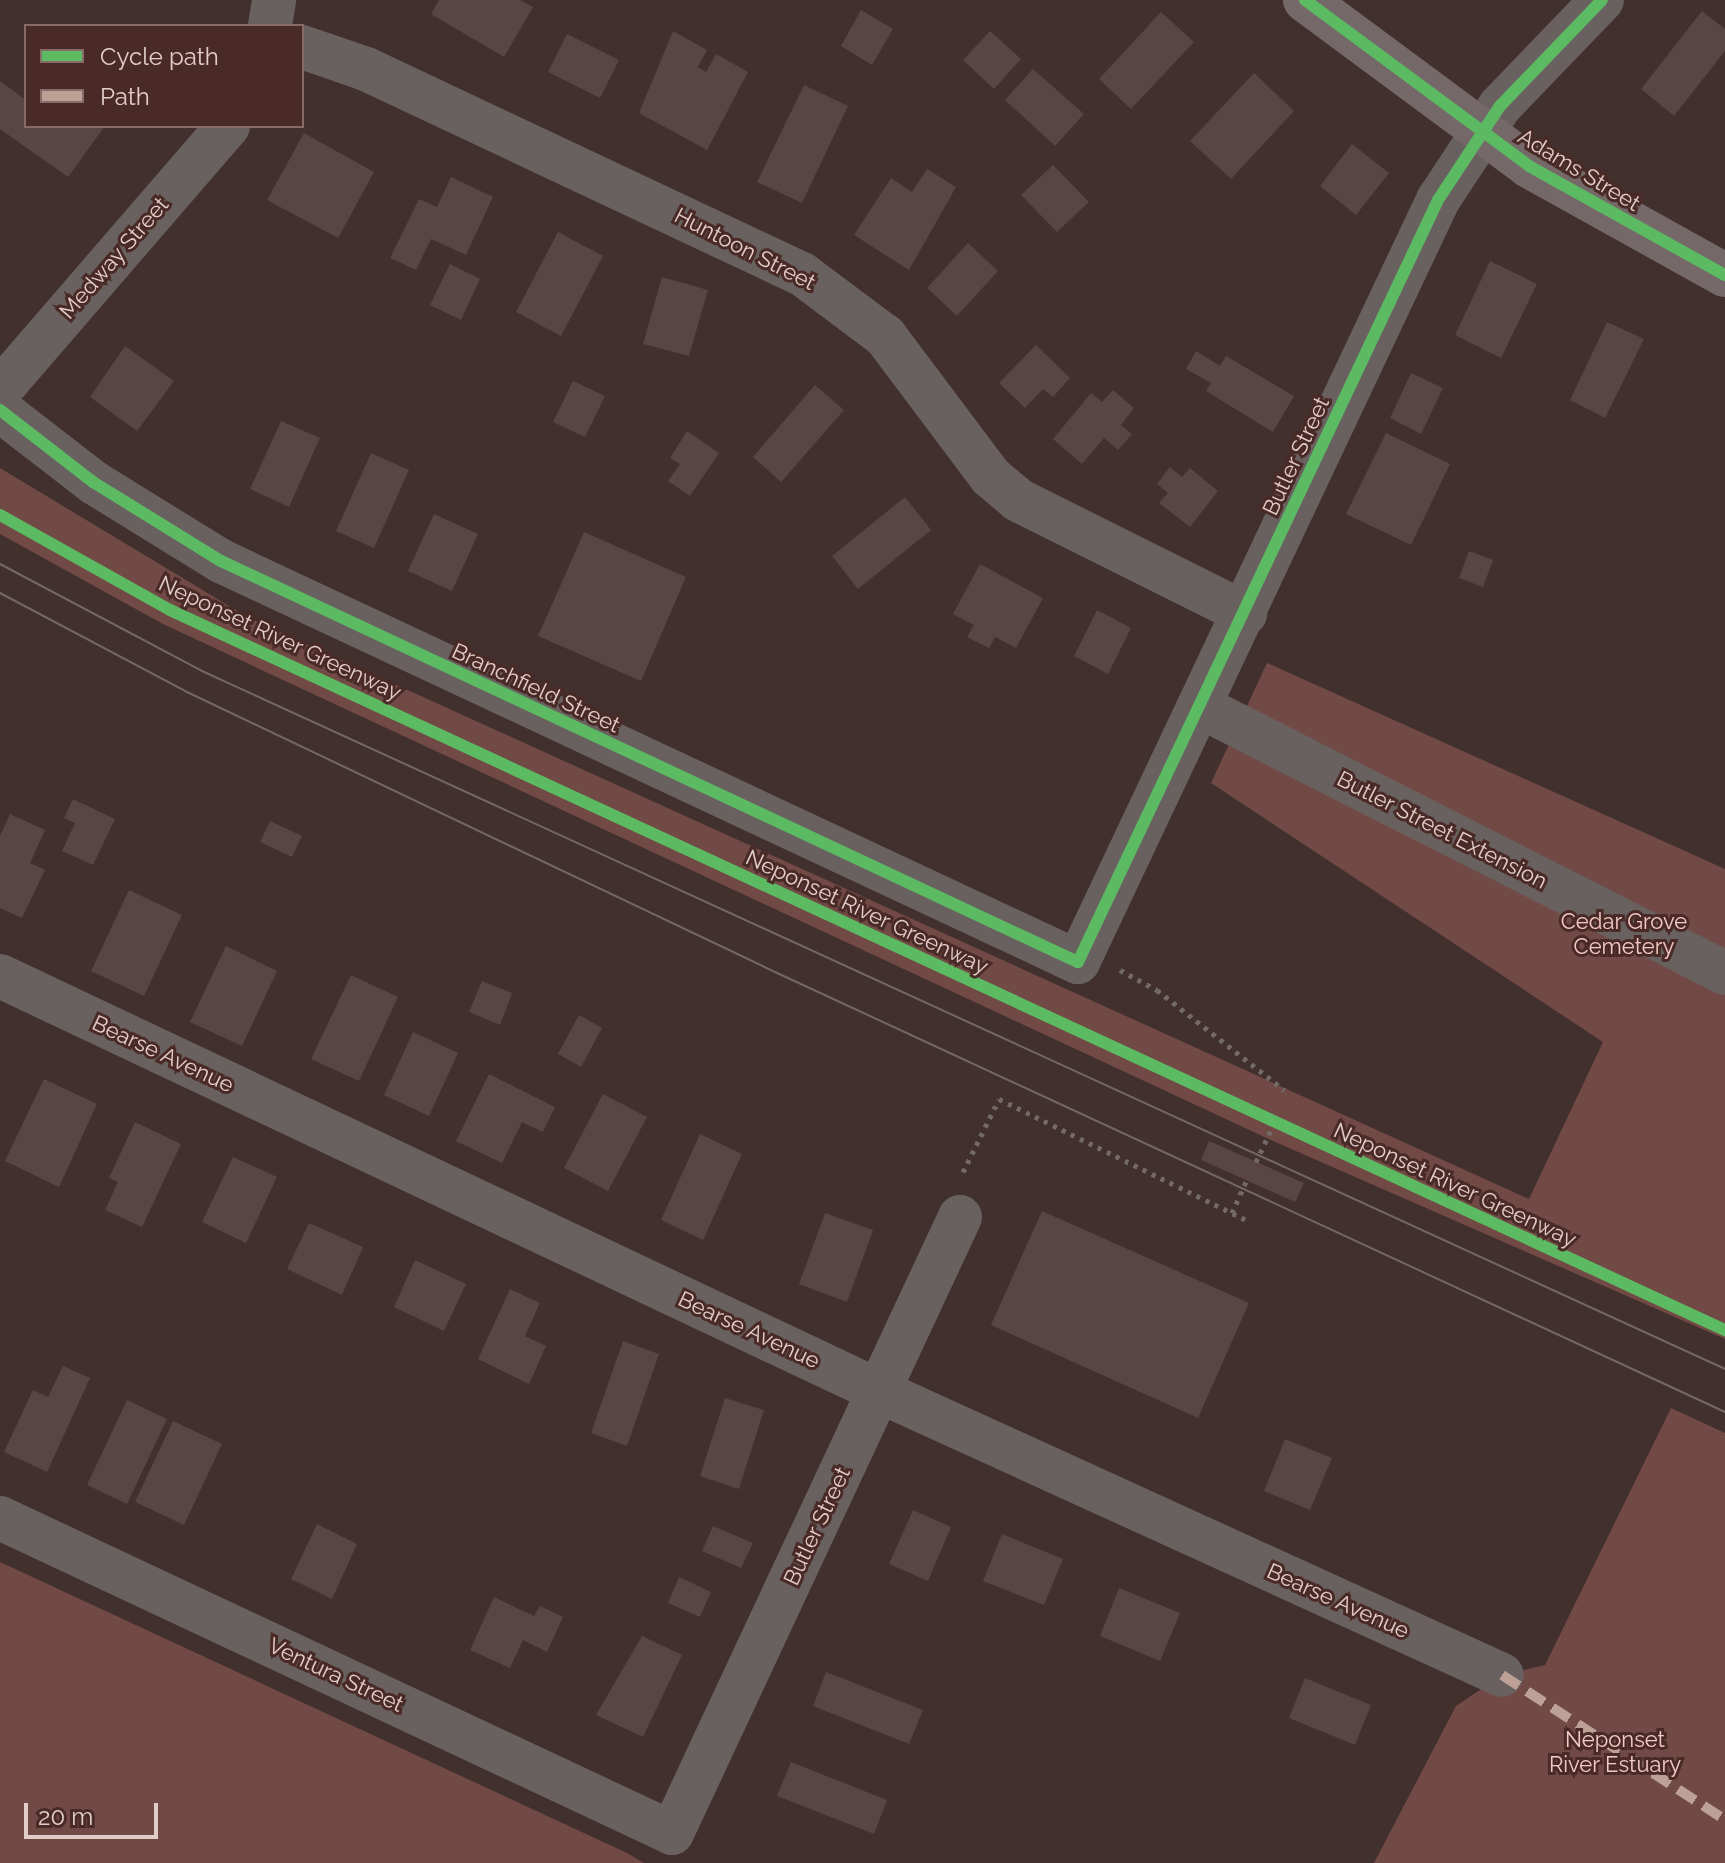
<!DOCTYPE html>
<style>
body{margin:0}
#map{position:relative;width:1725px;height:1863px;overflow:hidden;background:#42302e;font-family:Raleway,sans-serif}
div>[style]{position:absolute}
.green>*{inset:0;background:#724a45}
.building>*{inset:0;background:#594543}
.path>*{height:5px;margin-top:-2.5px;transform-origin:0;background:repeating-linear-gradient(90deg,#726968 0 4px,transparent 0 10px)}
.minor>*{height:44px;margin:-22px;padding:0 22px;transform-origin:22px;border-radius:22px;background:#696160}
.major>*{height:44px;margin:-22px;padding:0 22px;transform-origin:22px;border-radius:22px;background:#746968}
.tram>*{height:2px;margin:-1px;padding:0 1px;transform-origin:1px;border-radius:1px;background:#726866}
.quiet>*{height:10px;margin-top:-5px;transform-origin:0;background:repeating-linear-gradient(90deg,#bda197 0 20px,transparent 0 30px)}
.cycleway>*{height:12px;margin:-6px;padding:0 6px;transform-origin:6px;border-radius:6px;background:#5cba63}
span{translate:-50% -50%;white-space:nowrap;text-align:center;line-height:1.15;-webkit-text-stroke:6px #4a2a26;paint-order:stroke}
.street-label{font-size:22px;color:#e2cdca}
.park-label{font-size:22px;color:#f2c9c4}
.legend{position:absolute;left:24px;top:24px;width:280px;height:104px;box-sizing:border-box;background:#4a2a26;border:2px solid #876b68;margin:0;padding:10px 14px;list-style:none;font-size:24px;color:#e2cdca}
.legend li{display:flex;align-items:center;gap:16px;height:40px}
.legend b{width:40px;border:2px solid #876b68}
.scale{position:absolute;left:24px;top:1803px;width:134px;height:36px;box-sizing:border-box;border:4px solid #e2cdca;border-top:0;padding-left:10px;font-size:24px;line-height:28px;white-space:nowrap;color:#e2cdca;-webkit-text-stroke:6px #4a2a26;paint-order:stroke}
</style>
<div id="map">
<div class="green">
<i style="clip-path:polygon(0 468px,249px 618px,1529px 1199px,1603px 1042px,1211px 783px,1267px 663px,1725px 869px,1725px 1339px,1273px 1141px,163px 624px,0 534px)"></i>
<i style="clip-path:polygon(1671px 1408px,1725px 1433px,1725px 1863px,1374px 1863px,1456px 1706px,1502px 1675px,1545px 1665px)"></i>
<i style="clip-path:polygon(0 1562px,627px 1853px,644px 1863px,0 1863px)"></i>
</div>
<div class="building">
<i style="clip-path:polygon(439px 0,520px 0,533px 7px,504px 57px,431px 14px)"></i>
<i style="clip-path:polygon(861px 10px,893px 29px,872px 65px,841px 46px)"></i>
<i style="clip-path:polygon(1702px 11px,1725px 29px,1725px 51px,1674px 116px,1641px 89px)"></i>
<i style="clip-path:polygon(1161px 12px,1194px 42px,1131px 109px,1099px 79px)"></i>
<i style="clip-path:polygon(673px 31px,707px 50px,698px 67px,706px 72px,716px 54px,748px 72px,707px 150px,639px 113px)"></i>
<i style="clip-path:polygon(990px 31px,1021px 59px,994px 89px,963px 60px)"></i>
<i style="clip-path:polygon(567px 34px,619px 60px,600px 98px,548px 72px)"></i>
<i style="clip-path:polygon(1033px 69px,1084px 114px,1055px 146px,1005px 100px)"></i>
<i style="clip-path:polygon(1254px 73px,1294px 111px,1231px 179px,1190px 141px)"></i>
<i style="clip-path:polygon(0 81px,26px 100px,26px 126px,105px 126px,68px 177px,0 129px)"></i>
<i style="clip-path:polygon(804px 85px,848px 106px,802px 203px,757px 182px)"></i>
<i style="clip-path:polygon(304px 133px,374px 172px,338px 238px,267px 200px)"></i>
<i style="clip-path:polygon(1352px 144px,1389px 173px,1356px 215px,1320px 186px)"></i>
<i style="clip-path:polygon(1053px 165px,1089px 202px,1057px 232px,1021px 195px)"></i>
<i style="clip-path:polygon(927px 169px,956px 187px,909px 270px,854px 235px,891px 178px,912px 192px)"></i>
<i style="clip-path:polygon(451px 177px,493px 197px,466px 255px,431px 239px,416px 270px,390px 258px,419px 199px,437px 207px)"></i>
<i style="clip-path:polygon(558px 232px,603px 256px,561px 336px,516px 312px)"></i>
<i style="clip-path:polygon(968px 243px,998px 271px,957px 316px,927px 288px)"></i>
<i style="clip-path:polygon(1490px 261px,1537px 284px,1501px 358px,1455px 335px)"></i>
<i style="clip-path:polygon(450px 264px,480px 279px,461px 320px,430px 305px)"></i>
<i style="clip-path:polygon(662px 277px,708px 290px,689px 356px,643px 344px)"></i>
<i style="clip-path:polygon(1607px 322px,1644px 339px,1605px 418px,1570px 400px)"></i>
<i style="clip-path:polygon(1036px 345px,1070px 378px,1053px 397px,1043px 389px,1025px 408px,999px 383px)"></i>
<i style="clip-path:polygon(125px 346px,174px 381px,137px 431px,90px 397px)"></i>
<i style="clip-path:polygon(1196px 351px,1220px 366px,1226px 356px,1294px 396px,1273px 432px,1206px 391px,1211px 383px,1186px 369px)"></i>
<i style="clip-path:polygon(1411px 373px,1443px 388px,1421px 434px,1390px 418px)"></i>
<i style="clip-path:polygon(573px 381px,605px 396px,585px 437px,553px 422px)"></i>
<i style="clip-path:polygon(815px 385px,844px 410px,781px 482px,753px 457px)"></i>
<i style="clip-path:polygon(1113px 390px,1134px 408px,1121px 425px,1132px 434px,1118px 450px,1104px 438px,1082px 464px,1053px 439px,1091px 393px,1102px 402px)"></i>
<i style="clip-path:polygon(281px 421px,320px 438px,289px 507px,250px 489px)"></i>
<i style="clip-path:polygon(687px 431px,719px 453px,690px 496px,668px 481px,680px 464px,670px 458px)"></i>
<i style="clip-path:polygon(1386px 433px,1450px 464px,1411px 545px,1346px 514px)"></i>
<i style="clip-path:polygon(371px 453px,409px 470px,374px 548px,336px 531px)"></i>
<i style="clip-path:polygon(1170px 467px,1182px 477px,1190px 468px,1218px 491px,1190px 527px,1159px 503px,1168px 493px,1157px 484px)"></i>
<i style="clip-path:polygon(905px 497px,931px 530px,858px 589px,832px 556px)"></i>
<i style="clip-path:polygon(434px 514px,478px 534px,452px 591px,408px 571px)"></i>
<i style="clip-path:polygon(584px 532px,686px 577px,641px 681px,538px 636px)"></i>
<i style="clip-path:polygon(1469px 551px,1493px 560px,1483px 587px,1459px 578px)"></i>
<i style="clip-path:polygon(980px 564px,1043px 598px,1016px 648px,995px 637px,989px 648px,967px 637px,974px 625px,953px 614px)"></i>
<i style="clip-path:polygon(1097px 610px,1131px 628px,1108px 674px,1074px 656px)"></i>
<i style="clip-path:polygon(73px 799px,115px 819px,93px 865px,62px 851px,75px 823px,64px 818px)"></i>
<i style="clip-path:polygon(10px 814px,45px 830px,30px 863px,45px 870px,22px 918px,0 908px,0 836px)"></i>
<i style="clip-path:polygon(270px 821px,302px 836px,292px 857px,260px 842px)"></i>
<i style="clip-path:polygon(129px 890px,182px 915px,144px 996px,91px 971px)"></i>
<i style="clip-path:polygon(226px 946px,277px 971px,242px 1046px,190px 1022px)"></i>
<i style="clip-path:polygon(351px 975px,398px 997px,359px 1081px,311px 1059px)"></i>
<i style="clip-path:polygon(482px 981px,512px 993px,500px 1025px,469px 1012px)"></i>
<i style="clip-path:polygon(579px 1015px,602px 1028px,581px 1067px,558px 1054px)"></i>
<i style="clip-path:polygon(413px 1032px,458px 1053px,429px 1116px,384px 1095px)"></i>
<i style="clip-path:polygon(489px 1074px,555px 1107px,543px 1132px,522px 1122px,502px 1163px,456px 1141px)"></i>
<i style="clip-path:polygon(44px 1079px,97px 1104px,59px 1187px,5px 1161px)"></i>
<i style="clip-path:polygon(603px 1094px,647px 1117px,608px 1191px,564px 1168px)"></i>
<i style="clip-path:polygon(135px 1122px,181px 1144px,142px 1227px,105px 1210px,118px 1182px,109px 1178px)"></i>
<i style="clip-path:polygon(700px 1134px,742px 1154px,703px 1240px,661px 1220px)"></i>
<i style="clip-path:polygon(1209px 1141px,1304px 1183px,1295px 1202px,1201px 1160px)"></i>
<i style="clip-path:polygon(233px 1157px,277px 1177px,246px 1243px,202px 1222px)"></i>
<i style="clip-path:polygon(1042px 1211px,1249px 1303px,1198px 1418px,991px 1325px)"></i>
<i style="clip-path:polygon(825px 1213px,873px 1230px,847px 1302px,799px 1284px)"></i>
<i style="clip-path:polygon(309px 1223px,363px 1247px,342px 1295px,287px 1269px)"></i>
<i style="clip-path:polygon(415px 1260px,466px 1284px,444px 1331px,394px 1307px)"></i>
<i style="clip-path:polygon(510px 1289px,540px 1303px,525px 1336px,546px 1346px,529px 1384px,478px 1359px)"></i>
<i style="clip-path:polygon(623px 1341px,659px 1354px,627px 1446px,591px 1433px)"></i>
<i style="clip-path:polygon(63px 1366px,90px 1378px,47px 1472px,4px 1452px,33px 1390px,48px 1397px)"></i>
<i style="clip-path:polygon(725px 1398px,764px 1410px,739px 1489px,700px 1476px)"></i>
<i style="clip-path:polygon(127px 1400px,167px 1419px,127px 1504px,87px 1485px)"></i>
<i style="clip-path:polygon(173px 1421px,222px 1444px,184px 1525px,135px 1502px)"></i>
<i style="clip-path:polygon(1285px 1439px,1332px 1458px,1310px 1510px,1264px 1491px)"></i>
<i style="clip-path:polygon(913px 1510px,951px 1527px,928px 1581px,889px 1564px)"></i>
<i style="clip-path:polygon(317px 1524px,357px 1544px,332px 1599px,291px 1579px)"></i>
<i style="clip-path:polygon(713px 1526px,753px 1543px,741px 1568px,702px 1551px)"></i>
<i style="clip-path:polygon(1002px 1534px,1063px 1559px,1044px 1605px,983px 1581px)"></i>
<i style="clip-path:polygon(679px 1577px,711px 1592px,700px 1617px,668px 1603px)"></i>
<i style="clip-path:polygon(1119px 1588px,1180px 1613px,1160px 1661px,1100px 1636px)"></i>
<i style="clip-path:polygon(494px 1597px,534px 1616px,540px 1606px,563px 1617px,547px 1652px,523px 1640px,510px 1668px,470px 1650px)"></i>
<i style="clip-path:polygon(642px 1636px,682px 1655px,643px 1737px,596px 1715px)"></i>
<i style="clip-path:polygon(826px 1672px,923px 1710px,909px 1744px,813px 1706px)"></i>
<i style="clip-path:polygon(1305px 1678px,1371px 1705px,1355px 1745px,1289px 1718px)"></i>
<i style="clip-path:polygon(791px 1762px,887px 1800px,874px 1834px,777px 1796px)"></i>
</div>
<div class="path">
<i style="left:1120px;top:970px;width:42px;rotate:28.4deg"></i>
<i style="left:1157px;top:990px;width:162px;rotate:38.2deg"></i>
<i style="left:1256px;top:1162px;width:43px;rotate:-65.2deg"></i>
<i style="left:963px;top:1172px;width:81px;rotate:-63.7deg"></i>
<i style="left:999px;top:1099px;width:277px;rotate:26.1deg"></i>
<i style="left:1232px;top:1213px;width:35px;rotate:-66deg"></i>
</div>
<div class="minor">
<i style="left:270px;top:26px;width:26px;rotate:-81deg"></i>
<i style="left:302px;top:47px;width:68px;rotate:19deg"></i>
<i style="left:366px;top:69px;width:482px;rotate:25.2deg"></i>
<i style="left:802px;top:274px;width:104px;rotate:36.8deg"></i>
<i style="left:885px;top:336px;width:176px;rotate:53.1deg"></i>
<i style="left:991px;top:477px;width:35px;rotate:40deg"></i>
<i style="left:1018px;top:500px;width:254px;rotate:26.5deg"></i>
<i style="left:0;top:390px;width:349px;rotate:-49.2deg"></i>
<i style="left:0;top:410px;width:118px;rotate:37.7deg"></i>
<i style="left:93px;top:482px;width:150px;rotate:31.7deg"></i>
<i style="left:221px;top:561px;width:946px;rotate:25.08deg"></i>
<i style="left:1078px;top:962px;width:843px;rotate:-64.71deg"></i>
<i style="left:1438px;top:200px;width:113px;rotate:-56.6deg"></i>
<i style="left:1500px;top:106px;width:147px;rotate:-46.1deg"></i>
<i style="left:1201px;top:707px;width:588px;rotate:26.91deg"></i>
<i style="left:0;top:976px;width:974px;rotate:25.28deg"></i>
<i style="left:881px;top:1392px;width:682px;rotate:24.5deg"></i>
<i style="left:0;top:1518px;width:742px;rotate:25.11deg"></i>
<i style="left:672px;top:1833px;width:680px;rotate:-64.94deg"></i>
</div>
<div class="major">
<i style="left:1305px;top:0;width:279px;rotate:36.5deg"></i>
<i style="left:1529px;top:166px;width:224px;rotate:29.1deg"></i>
</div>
<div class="tram">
<i style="left:0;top:564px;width:229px;rotate:27.9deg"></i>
<i style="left:202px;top:671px;width:1675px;rotate:24.62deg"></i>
<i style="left:0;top:593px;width:212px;rotate:27.9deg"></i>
<i style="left:187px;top:692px;width:651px;rotate:25.46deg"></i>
<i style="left:775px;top:972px;width:1047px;rotate:24.85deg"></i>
</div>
<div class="quiet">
<i style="left:1502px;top:1675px;width:266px;rotate:33deg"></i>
</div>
<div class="cycleway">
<i style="left:1305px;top:0;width:279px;rotate:36.5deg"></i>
<i style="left:1529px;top:166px;width:224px;rotate:29.1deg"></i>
<i style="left:0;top:410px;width:118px;rotate:37.7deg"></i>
<i style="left:93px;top:482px;width:150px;rotate:31.7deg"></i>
<i style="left:221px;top:561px;width:946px;rotate:25.08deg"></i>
<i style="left:1078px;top:962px;width:843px;rotate:-64.71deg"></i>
<i style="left:1438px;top:200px;width:113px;rotate:-56.6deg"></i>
<i style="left:1500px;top:106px;width:147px;rotate:-46.1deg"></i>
<i style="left:0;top:515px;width:195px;rotate:29.2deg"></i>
<i style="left:170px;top:610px;width:1714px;rotate:24.85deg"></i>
</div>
<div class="street-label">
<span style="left:1579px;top:170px;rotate:31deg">Adams Street</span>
<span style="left:745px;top:249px;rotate:27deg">Huntoon Street</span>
<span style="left:114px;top:258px;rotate:-49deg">Medway Street</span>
<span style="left:1296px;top:456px;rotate:-65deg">Butler Street</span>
<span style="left:280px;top:638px;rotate:25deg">Neponset River Greenway</span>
<span style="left:536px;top:688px;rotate:25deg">Branchfield Street</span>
<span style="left:1442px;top:830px;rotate:27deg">Butler Street Extension</span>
<span style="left:867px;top:912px;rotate:25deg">Neponset River Greenway</span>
<span style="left:163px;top:1054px;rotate:25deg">Bearse Avenue</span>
<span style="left:1455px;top:1185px;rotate:25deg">Neponset River Greenway</span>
<span style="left:749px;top:1330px;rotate:25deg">Bearse Avenue</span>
<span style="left:817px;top:1526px;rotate:-65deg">Butler Street</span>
<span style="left:1338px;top:1601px;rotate:24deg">Bearse Avenue</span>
<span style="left:336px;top:1675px;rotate:25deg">Ventura Street</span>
</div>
<div class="park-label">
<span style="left:1624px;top:934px">Cedar Grove<br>Cemetery</span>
<span style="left:1615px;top:1752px">Neponset<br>River Estuary</span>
</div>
<ul class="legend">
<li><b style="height:10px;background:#5cba63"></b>Cycle path</li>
<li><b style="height:10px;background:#bda197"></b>Path</li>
</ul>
<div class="scale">20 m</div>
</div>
